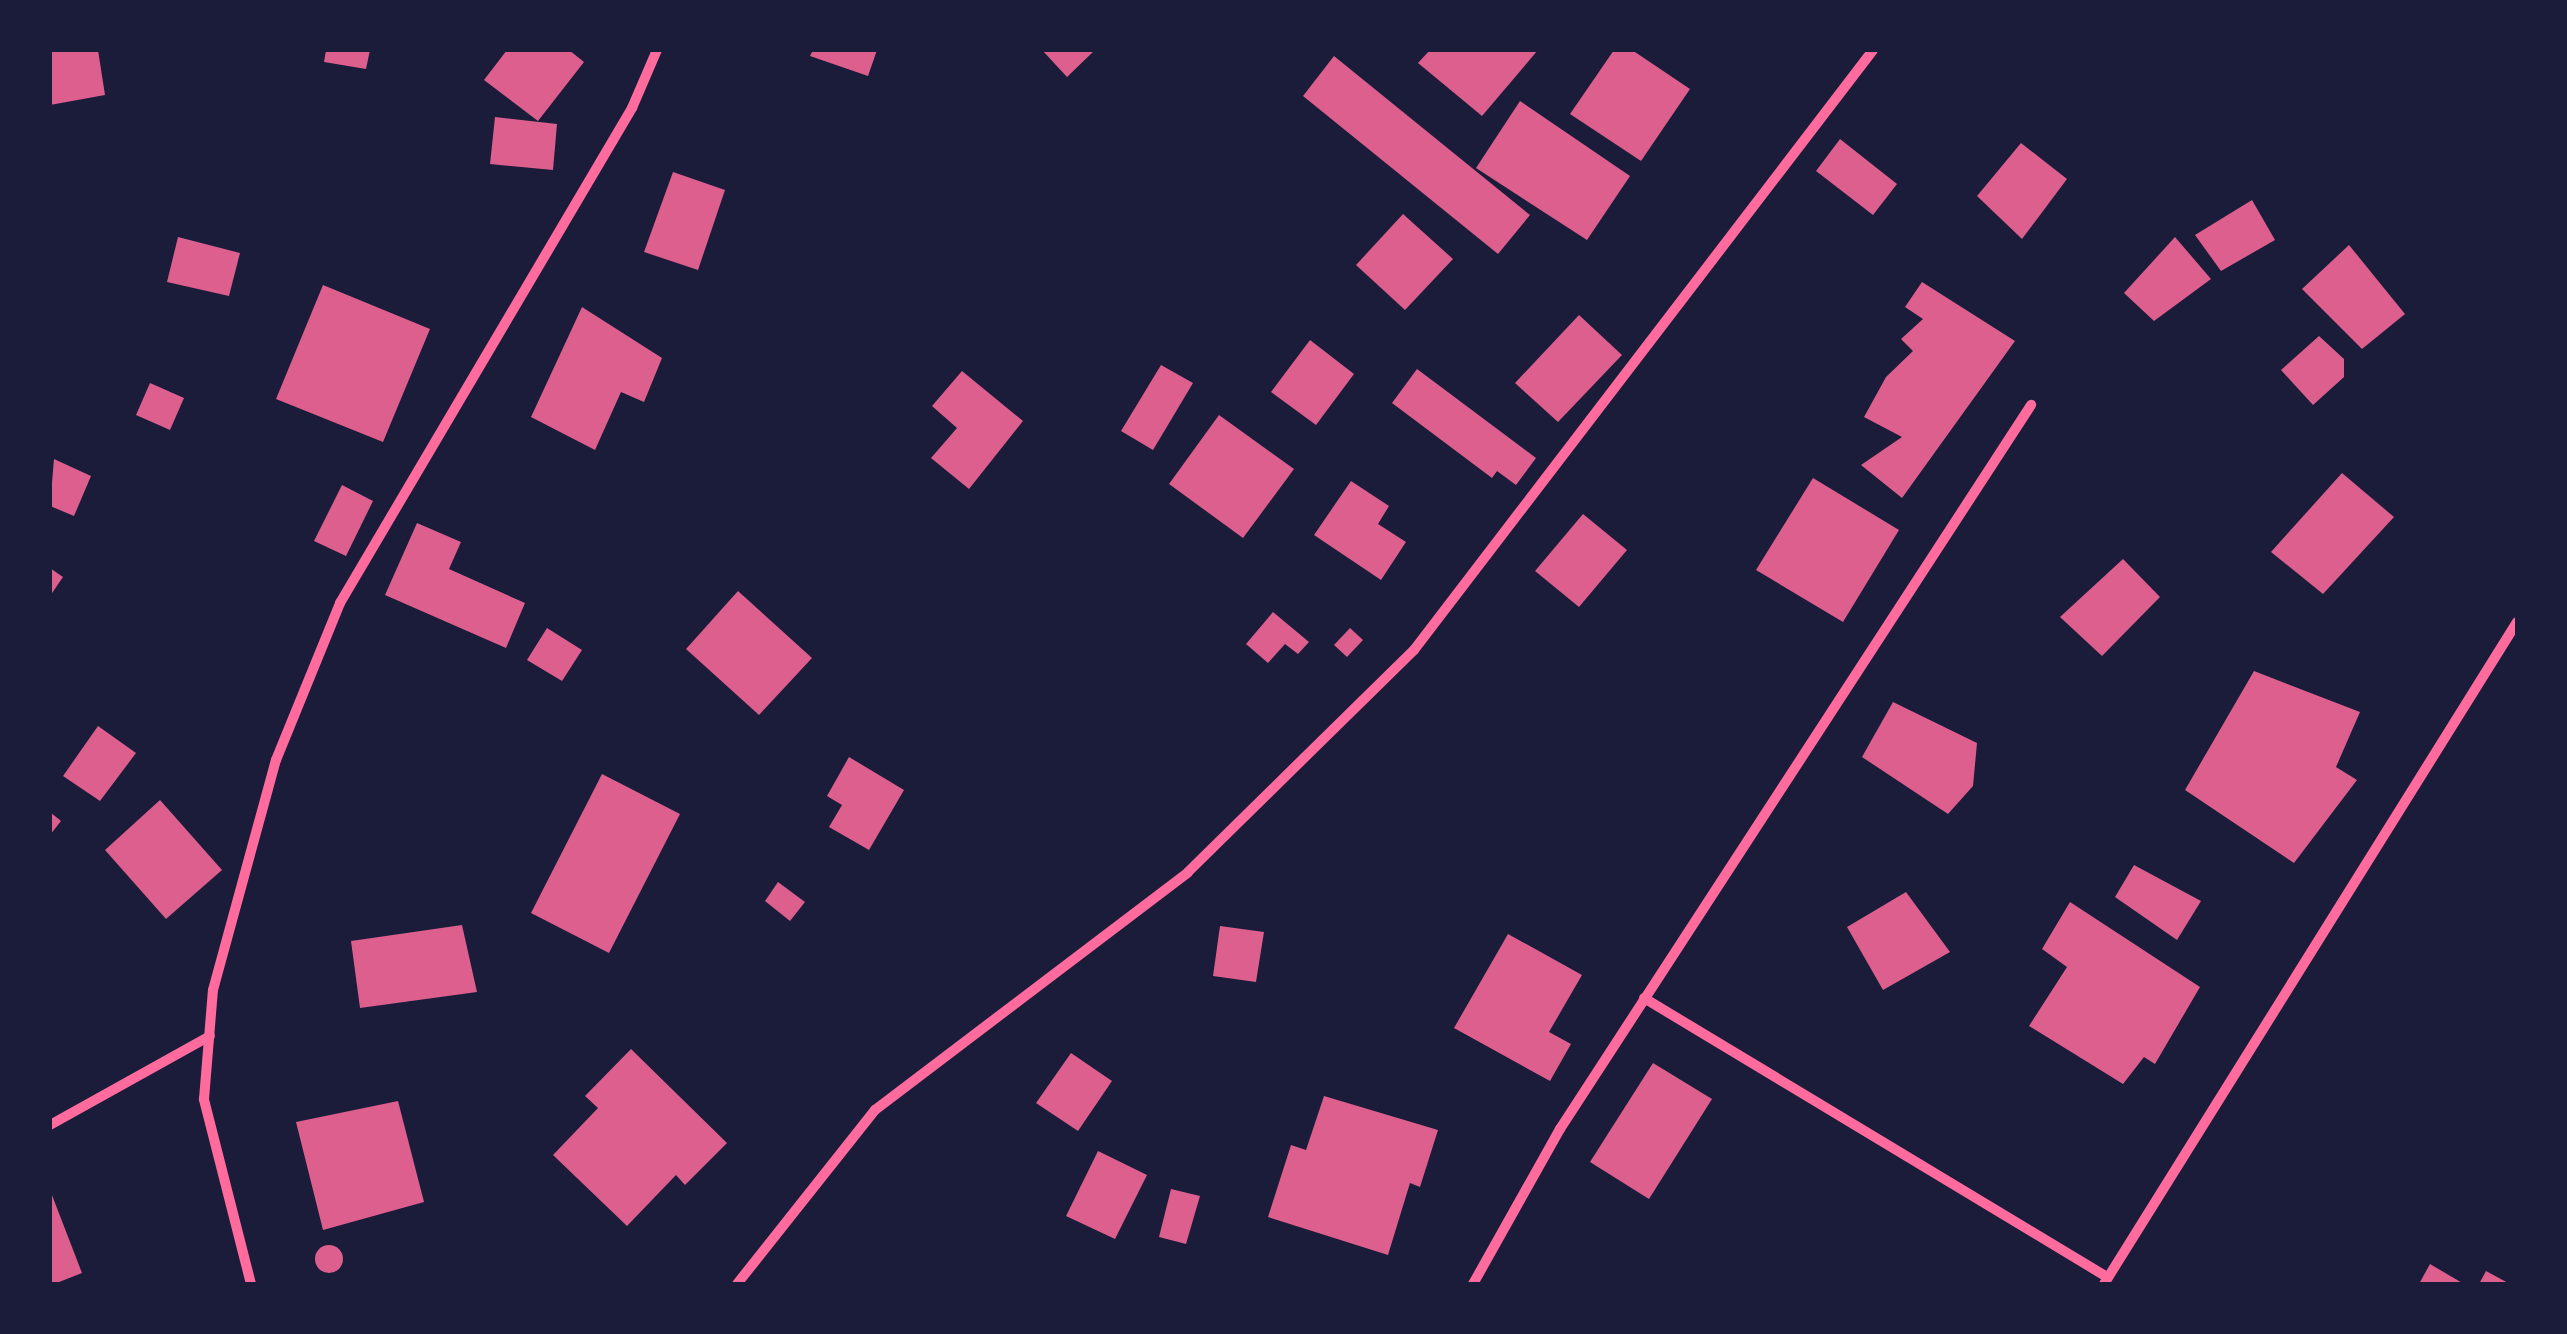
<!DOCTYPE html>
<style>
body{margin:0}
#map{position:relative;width:2567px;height:1334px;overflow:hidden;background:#1b1b3a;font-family:Literata,serif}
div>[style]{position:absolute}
.building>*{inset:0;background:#dd5f8e}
.round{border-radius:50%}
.minor>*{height:10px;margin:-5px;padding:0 5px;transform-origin:5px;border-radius:5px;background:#ff6b9d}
span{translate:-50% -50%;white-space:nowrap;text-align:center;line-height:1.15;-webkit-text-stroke:8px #1b1b3a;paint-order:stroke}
.frame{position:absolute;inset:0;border:52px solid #1b1b3a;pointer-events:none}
</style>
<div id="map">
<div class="building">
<i style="clip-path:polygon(50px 50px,98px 50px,105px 95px,50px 105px)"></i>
<i style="clip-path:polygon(326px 50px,370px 50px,366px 69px,324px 62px)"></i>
<i style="clip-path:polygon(507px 50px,569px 50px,584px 62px,538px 121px,484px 80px)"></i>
<i style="clip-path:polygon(813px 50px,877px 50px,868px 76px,810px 56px)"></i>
<i style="clip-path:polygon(1042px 50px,1095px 50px,1067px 77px)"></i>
<i style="clip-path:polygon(1430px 50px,1538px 50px,1482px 116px,1418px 63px)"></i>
<i style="clip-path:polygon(1614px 50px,1632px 50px,1690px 89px,1641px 161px,1570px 114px)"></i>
<i style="clip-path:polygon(1334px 56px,1530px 215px,1498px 254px,1303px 96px)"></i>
<i style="clip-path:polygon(1520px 101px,1630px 176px,1587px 240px,1476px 168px)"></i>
<i style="clip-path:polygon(495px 117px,557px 124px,553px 170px,490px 164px)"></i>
<i style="clip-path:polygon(1840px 139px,1897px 184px,1873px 215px,1816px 171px)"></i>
<i style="clip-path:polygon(2021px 143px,2067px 179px,2022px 239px,1977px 196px)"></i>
<i style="clip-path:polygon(673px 172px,725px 190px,698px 270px,644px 252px)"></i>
<i style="clip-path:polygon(2252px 200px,2275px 240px,2221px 271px,2195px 235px)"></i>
<i style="clip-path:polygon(1403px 214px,1453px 259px,1405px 310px,1356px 265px)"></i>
<i style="clip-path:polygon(178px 237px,240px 253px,229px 296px,167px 282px)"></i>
<i style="clip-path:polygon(2175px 237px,2211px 279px,2154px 321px,2124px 293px)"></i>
<i style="clip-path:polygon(2349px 245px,2405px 314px,2362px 349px,2302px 289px)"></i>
<i style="clip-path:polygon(1922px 282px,2015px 341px,1902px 498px,1861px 465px,1902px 437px,1864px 417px,1886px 377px,1913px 351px,1901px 339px,1923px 319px,1905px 307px)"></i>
<i style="clip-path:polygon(323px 285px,430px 329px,383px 442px,276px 399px)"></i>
<i style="clip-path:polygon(582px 307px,662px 358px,644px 402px,621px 392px,595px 450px,531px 417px)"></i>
<i style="clip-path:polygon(1579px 315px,1622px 355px,1558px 422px,1515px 383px)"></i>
<i style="clip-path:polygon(2319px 336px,2344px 359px,2344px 377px,2313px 405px,2281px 370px)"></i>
<i style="clip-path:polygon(1310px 340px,1354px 374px,1316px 425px,1271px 392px)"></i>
<i style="clip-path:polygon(1161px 365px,1193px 383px,1153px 450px,1121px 431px)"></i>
<i style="clip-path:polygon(1417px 369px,1536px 458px,1516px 485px,1497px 471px,1492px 478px,1392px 403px)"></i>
<i style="clip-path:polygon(962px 371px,1023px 421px,969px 489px,931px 458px,957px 428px,932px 406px)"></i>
<i style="clip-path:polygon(150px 383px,184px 398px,170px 430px,136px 415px)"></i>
<i style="clip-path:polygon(1219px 415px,1294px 469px,1243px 538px,1169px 484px)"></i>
<i style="clip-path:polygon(54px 459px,91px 476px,74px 516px,50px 506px)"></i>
<i style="clip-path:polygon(2342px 473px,2394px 517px,2323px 594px,2271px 552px)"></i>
<i style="clip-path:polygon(1813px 478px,1899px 530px,1843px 622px,1756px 570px)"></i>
<i style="clip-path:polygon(1351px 481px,1389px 506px,1378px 524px,1406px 542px,1381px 580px,1314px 535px)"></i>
<i style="clip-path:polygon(342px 485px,373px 501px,346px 556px,314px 541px)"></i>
<i style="clip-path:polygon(1583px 514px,1627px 550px,1579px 607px,1535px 571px)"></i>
<i style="clip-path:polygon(417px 523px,461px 542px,449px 569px,525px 603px,506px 648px,385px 595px)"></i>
<i style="clip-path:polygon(2123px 559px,2160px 597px,2102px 656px,2060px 617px)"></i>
<i style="clip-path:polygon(50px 568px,63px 577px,50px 596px)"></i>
<i style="clip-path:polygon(738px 591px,812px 658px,759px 715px,686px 649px)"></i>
<i style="clip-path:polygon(1273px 612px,1309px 642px,1298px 654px,1285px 644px,1268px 663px,1246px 644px)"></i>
<i style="clip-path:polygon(547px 628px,582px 650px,562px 681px,527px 660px)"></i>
<i style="clip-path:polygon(1350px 628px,1363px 640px,1347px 657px,1334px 645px)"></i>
<i style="clip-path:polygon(2254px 671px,2360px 712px,2336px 767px,2357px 780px,2294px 863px,2185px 790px)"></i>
<i style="clip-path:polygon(1893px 702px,1977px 743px,1973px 786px,1948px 814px,1862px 757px)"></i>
<i style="clip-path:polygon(98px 726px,136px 753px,100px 801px,63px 776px)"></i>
<i style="clip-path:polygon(849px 757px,904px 790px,869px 850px,829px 827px,842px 805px,827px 796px)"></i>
<i style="clip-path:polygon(602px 774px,680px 814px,609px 953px,531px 913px)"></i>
<i style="clip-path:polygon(160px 800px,222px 870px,166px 919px,105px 850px)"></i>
<i style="clip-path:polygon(50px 812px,61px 821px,50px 835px)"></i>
<i style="clip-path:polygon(2134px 865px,2201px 901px,2177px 940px,2115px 897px)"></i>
<i style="clip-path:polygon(778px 882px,805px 902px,790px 921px,765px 901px)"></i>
<i style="clip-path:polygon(1906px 892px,1950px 952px,1883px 990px,1847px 927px)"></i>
<i style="clip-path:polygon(2070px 902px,2200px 987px,2155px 1064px,2144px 1057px,2123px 1084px,2029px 1026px,2067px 967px,2042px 949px)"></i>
<i style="clip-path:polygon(462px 925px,477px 992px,360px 1008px,351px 941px)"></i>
<i style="clip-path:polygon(1220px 926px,1264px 932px,1256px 982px,1213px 976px)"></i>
<i style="clip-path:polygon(1508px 934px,1582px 975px,1549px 1032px,1571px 1044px,1550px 1081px,1454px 1028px)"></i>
<i style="clip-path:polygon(631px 1049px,727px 1143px,685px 1185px,676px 1175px,627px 1226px,553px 1155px,598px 1108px,585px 1096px)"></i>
<i style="clip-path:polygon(1071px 1053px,1112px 1081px,1078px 1131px,1036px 1103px)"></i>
<i style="clip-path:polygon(1653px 1063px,1712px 1099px,1649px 1199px,1590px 1162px)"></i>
<i style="clip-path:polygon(1324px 1096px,1438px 1130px,1420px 1187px,1410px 1183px,1388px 1255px,1268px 1217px,1291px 1145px,1306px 1150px)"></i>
<i style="clip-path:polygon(398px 1101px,424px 1202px,323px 1230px,296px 1122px)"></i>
<i style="clip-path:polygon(1098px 1151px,1147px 1175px,1115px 1239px,1066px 1216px)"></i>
<i style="clip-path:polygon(1171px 1189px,1200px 1196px,1186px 1244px,1159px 1237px)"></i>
<i style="clip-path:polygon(50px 1190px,82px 1273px,54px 1284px,50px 1284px)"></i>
<i class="round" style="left:315px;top:1245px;width:28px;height:28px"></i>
<i style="clip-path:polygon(2430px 1264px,2464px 1284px,2419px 1284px)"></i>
<i style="clip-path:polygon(2486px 1271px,2510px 1284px,2479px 1284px)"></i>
</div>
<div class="minor">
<i style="left:1644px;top:998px;width:541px;rotate:31.07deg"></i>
<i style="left:50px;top:1125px;width:183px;rotate:-29.1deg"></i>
<i style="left:251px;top:1284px;width:191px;rotate:-104.3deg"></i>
<i style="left:204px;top:1099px;width:109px;rotate:-85.3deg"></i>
<i style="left:213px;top:990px;width:238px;rotate:-74.7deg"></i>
<i style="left:276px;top:760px;width:170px;rotate:-67.8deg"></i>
<i style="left:340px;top:603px;width:575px;rotate:-59.46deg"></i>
<i style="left:632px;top:108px;width:63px;rotate:-66.7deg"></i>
<i style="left:737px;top:1284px;width:222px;rotate:-51.6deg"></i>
<i style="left:875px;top:1110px;width:393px;rotate:-37.2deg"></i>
<i style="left:1188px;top:872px;width:317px;rotate:-44.5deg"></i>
<i style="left:1414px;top:650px;width:755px;rotate:-52.58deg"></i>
<i style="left:1473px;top:1284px;width:178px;rotate:-60.7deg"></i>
<i style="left:1560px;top:1129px;width:864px;rotate:-56.95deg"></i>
<i style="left:2104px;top:1284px;width:780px;rotate:-58.04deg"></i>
</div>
<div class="frame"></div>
</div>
